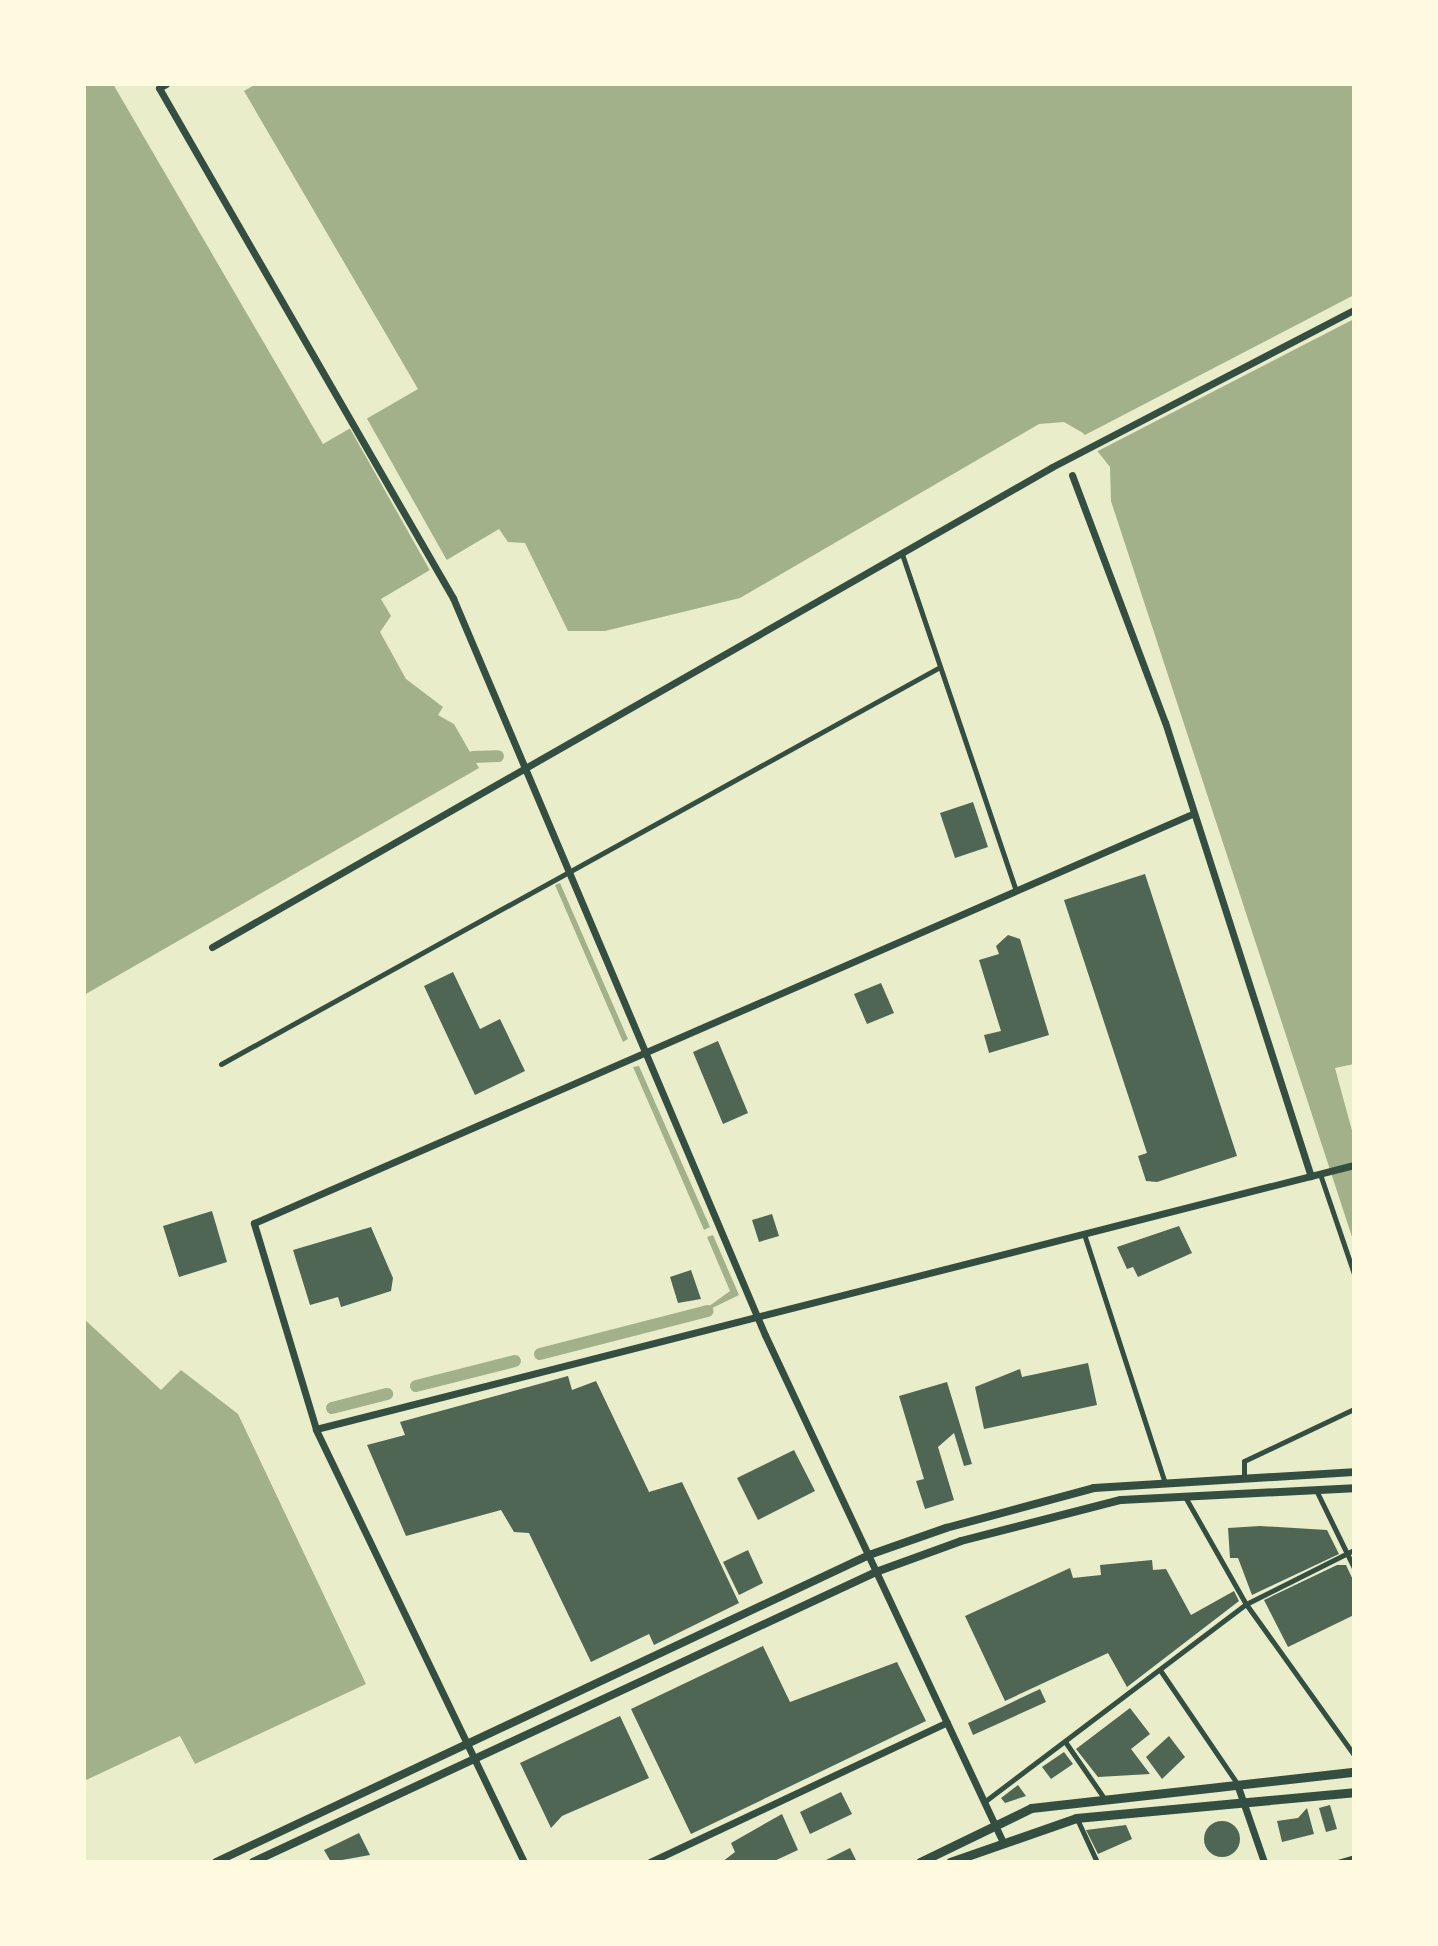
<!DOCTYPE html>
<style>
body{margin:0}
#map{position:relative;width:1438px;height:1946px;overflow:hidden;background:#e9edc9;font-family:"Nunito Sans",sans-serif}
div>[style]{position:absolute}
.water>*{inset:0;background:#a3b18a}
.pier>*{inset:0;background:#e9edc9}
.canal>*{height:12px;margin:-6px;padding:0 6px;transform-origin:6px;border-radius:6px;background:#a3b18a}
.building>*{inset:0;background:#4f6655}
.round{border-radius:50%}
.minor>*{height:5px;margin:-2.5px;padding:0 2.5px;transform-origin:2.5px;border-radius:2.5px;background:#344e41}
.tertiary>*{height:7px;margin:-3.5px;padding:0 3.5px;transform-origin:3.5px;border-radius:3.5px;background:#344e41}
.secondary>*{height:8px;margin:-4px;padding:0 4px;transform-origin:4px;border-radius:4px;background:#344e41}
.trunk>*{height:9px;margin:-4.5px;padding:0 4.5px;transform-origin:4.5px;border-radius:4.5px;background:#344e41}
span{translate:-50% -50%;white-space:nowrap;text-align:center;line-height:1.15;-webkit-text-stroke:8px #fefae0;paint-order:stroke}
.frame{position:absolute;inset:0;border:86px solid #fefae0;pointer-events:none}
</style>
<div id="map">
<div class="water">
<i style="clip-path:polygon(84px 84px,113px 84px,323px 444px,418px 389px,244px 91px,256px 84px,1354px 84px,1354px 1064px,1335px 1068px,1354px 1138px,1354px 1243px,1111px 501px,1110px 467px,1083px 433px,1064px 422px,1039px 424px,740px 598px,605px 631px,568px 631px,525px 543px,508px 542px,499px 529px,381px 599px,391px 616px,380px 632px,406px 679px,443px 707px,438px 715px,454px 724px,479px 768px,84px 995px)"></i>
<i style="clip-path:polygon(560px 883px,628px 1039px,623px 1042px,555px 885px)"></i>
<i style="clip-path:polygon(639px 1066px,710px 1227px,704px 1230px,633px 1067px)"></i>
<i style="clip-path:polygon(713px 1235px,739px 1295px,694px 1317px,730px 1291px,707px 1237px)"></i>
<i style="clip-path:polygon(84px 1319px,161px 1390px,181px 1370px,238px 1414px,366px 1684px,195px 1764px,180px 1736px,84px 1781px)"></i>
</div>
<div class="pier">
<i style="clip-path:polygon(1354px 295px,1354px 319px,1094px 453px,1081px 437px)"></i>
<i style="clip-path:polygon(365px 415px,449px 564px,432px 574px,348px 425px)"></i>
</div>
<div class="canal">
<i style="left:473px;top:757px;width:25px;rotate:-2deg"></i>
<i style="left:540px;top:1354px;width:173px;rotate:-14.4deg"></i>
<i style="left:416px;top:1386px;width:102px;rotate:-14.2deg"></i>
<i style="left:332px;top:1408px;width:57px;rotate:-14.3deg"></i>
</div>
<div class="building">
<i style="clip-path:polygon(973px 802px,988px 847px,955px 858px,940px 813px)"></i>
<i style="clip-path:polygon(1145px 874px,1237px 1156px,1157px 1182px,1146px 1181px,1138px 1156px,1147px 1153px,1064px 900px)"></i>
<i style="clip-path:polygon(1008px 935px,1020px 939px,1049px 1035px,989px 1053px,984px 1035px,1001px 1031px,979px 960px,999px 954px,996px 946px)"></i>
<i style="clip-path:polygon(453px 972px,480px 1029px,500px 1019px,525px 1071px,475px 1095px,424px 986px)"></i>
<i style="clip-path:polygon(881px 983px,894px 1013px,867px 1024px,854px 994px)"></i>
<i style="clip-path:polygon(718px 1041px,748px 1113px,723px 1124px,693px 1052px)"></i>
<i style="clip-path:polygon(212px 1211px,227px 1262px,179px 1277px,163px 1226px)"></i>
<i style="clip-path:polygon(772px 1214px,779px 1236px,759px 1242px,752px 1220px)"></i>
<i style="clip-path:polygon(1179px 1226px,1192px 1253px,1138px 1277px,1133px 1267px,1127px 1269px,1117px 1247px)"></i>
<i style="clip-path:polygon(371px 1227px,393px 1278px,391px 1291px,341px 1307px,338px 1297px,310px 1305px,293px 1250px)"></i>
<i style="clip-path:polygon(691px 1270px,701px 1299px,678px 1303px,670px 1277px)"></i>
<i style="clip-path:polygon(1088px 1363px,1097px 1405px,984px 1429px,975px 1387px,1020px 1369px,1022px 1377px)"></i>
<i style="clip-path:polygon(568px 1376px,572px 1390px,596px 1381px,649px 1492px,682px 1482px,739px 1603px,654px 1645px,649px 1634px,591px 1662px,529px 1533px,514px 1532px,501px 1510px,406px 1536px,367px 1445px,405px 1435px,400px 1422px)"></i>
<i style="clip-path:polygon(947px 1382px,972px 1464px,964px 1466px,954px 1433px,938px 1447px,954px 1500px,925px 1509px,916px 1481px,924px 1479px,899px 1396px)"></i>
<i style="clip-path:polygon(794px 1450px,815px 1491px,758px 1520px,737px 1478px)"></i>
<i style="clip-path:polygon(1260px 1526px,1327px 1530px,1339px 1554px,1252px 1595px,1238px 1558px,1230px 1558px,1228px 1528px)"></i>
<i style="clip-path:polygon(748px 1550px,763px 1583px,739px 1595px,723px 1562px)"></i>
<i style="clip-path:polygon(1152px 1560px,1153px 1570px,1166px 1569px,1191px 1615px,1234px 1591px,1239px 1601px,1127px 1687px,1108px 1653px,1005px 1701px,965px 1616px,1070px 1568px,1073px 1578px,1101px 1575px,1100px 1565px)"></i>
<i style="clip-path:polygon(1337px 1565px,1346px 1565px,1354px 1582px,1354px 1615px,1288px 1647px,1264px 1600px)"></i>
<i style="clip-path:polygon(763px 1646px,790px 1702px,897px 1662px,926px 1721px,691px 1834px,631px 1709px)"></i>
<i style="clip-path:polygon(1040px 1689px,1046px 1702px,973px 1735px,968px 1723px)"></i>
<i style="clip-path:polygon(1130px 1708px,1150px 1734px,1131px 1749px,1150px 1774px,1098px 1777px,1076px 1749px)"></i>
<i style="clip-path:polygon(620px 1716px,649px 1778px,562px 1816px,551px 1828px,520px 1763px)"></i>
<i style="clip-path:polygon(1169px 1736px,1185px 1757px,1162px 1779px,1146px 1757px)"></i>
<i style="clip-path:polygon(1064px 1752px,1073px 1764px,1051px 1779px,1042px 1767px)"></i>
<i style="clip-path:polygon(1018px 1785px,1026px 1796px,1005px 1803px,1001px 1798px)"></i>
<i style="clip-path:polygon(841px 1792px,852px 1814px,810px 1834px,800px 1812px)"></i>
<i style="clip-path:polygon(1330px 1805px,1337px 1829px,1326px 1832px,1319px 1808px)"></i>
<i style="clip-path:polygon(1307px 1808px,1314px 1834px,1282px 1842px,1277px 1821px,1298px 1818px)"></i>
<i style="clip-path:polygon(782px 1814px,798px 1850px,772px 1862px,722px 1862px,735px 1852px,731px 1843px)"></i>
<i class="round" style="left:1204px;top:1821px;width:36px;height:36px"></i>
<i style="clip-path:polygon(1126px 1825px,1132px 1839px,1098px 1854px,1086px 1830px)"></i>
<i style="clip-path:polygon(359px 1833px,370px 1855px,331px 1862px,324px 1850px)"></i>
<i style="clip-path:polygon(850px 1848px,857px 1862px,827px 1862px,826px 1860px)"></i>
</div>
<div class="minor">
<i style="left:902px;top:554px;width:353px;rotate:71.3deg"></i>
<i style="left:221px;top:1064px;width:821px;rotate:-28.91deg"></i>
<i style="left:1320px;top:1174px;width:106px;rotate:71.2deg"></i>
<i style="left:1084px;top:1234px;width:259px;rotate:72deg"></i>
<i style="left:1244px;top:1475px;width:14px;rotate:-90deg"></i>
<i style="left:1244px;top:1461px;width:122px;rotate:-25.3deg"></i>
<i style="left:1316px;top:1490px;width:87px;rotate:64deg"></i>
<i style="left:1184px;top:1495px;width:125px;rotate:60.4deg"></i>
<i style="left:1246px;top:1604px;width:186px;rotate:54.4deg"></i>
<i style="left:1160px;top:1670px;width:135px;rotate:55.8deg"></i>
<i style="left:1066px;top:1743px;width:67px;rotate:55.4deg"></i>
<i style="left:984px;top:1802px;width:328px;rotate:-37.1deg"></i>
<i style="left:1246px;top:1604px;width:121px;rotate:-26.6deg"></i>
<i style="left:1077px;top:1819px;width:47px;rotate:65.1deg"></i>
<i style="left:1338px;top:1862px;width:17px;rotate:-17deg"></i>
</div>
<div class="tertiary">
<i style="left:166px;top:84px;width:8px;rotate:150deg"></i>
<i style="left:159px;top:88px;width:589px;rotate:60.04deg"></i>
<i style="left:453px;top:598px;width:800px;rotate:67.06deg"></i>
<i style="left:765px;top:1335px;width:558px;rotate:64.86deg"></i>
<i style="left:1072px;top:475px;width:264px;rotate:69.4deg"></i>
<i style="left:1165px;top:722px;width:477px;rotate:72.2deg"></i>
<i style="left:212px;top:947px;width:967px;rotate:-29.74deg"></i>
<i style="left:1052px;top:467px;width:340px;rotate:-27.5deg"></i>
<i style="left:316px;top:1429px;width:1071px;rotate:-14.27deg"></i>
<i style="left:1237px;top:1784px;width:83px;rotate:70.9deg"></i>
<i style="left:524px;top:1862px;width:480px;rotate:-115.7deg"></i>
<i style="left:316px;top:1429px;width:215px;rotate:-106.8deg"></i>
<i style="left:254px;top:1223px;width:1023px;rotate:-23.56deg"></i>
<i style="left:650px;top:1862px;width:328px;rotate:-25.2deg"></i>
</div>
<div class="secondary">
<i style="left:216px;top:1862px;width:722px;rotate:-25.18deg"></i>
<i style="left:869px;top:1555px;width:82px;rotate:-19.3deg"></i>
<i style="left:946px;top:1528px;width:153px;rotate:-15.1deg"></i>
<i style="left:1094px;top:1488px;width:260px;rotate:-3.5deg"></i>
<i style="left:253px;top:1862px;width:687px;rotate:-24.96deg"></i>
<i style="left:876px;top:1572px;width:90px;rotate:-20deg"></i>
<i style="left:961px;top:1541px;width:165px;rotate:-14.4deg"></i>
<i style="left:1121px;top:1500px;width:233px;rotate:-2.9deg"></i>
</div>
<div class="trunk">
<i style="left:920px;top:1862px;width:123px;rotate:-25.9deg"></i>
<i style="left:1031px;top:1808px;width:325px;rotate:-6.4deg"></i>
<i style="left:950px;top:1862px;width:133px;rotate:-19.2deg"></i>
<i style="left:1076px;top:1818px;width:279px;rotate:-5.3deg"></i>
</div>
<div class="frame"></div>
</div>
